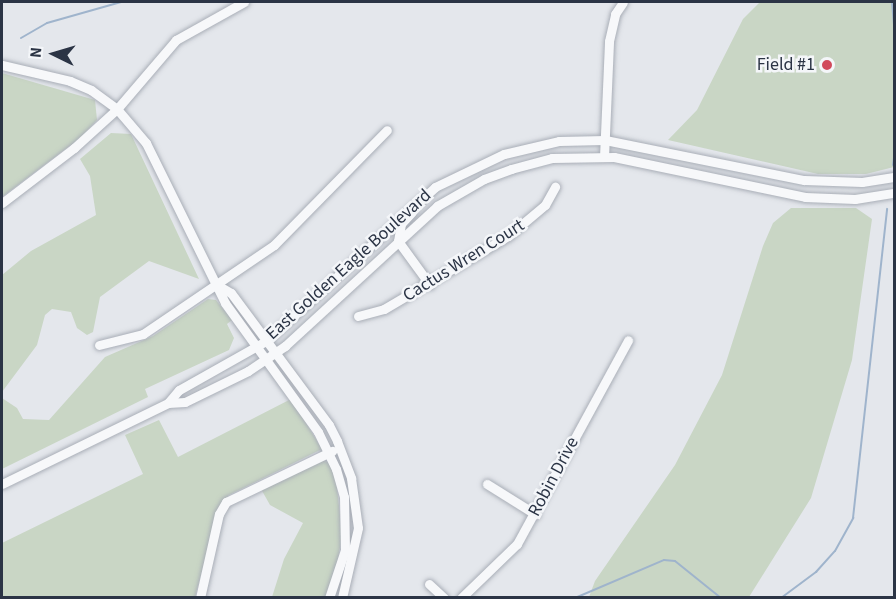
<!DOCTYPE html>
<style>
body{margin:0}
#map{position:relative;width:896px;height:599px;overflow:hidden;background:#e4e7ec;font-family:"Source Sans 3",sans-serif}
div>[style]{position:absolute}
.green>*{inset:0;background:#c9d6c5}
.stream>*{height:2px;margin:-1px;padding:0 1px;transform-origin:1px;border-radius:1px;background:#9fb4cc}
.roads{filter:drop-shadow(0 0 2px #a9aeb7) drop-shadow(0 0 2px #a9aeb7)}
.minor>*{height:9px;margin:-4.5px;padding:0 4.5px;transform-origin:4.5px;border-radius:4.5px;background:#f7f8fa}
.dots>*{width:16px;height:16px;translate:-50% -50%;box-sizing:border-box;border:3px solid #f4f6f9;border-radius:50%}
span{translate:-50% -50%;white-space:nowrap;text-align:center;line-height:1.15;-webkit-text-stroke:5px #f4f6f9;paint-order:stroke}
.poi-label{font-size:18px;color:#2b3445}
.right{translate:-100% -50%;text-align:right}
.street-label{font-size:18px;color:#2b3445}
.frame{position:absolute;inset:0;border:3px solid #2b3445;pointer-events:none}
.north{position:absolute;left:24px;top:24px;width:60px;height:60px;-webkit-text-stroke:4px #f4f6f9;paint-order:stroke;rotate:275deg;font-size:16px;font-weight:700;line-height:24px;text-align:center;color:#2b3445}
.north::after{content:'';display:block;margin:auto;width:21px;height:27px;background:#2b3445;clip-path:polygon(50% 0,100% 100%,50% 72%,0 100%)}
</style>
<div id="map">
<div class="green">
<i style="clip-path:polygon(760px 2px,894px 2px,894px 167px,866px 174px,818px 174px,668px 140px,697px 110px,743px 19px)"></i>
<i style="clip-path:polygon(2px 73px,95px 100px,97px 120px,80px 138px,2px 197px)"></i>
<i style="clip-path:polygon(111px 133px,131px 134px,199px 279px,149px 261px,100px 297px,93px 332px,87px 335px,77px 328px,71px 312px,52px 309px,45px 315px,37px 345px,2px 392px,2px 275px,31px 251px,96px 215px,90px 176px,80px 159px)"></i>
<i style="clip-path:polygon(791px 208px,856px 208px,872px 219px,852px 360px,811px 498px,749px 597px,589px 597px,595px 581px,675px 465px,722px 375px,763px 246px,773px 223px)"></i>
<i style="clip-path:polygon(208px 299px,216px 300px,232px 320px,227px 324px,234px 338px,229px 350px,145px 389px,148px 397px,2px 469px,2px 398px,17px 408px,23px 419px,49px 420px,105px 357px,153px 336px)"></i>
<i style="clip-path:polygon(291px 399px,322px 449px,229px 495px,220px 505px,195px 597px,2px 598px,2px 543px,143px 474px,125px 435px,159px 420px,178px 457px)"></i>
<i style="clip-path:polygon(322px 460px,330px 463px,336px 479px,342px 534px,338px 560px,325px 597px,272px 597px,284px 559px,303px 523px,270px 505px,261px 489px)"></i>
</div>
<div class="stream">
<i style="left:892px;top:2px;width:23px;rotate:85deg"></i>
<i style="left:21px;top:38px;width:30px;rotate:-30deg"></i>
<i style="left:47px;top:23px;width:77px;rotate:-15.8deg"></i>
<i style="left:893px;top:165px;width:7px;rotate:-82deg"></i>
<i style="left:575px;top:598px;width:97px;rotate:-23.1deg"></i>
<i style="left:664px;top:560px;width:11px;rotate:5deg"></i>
<i style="left:675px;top:561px;width:59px;rotate:38.8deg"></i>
<i style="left:781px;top:598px;width:44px;rotate:-36.6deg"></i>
<i style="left:816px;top:572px;width:28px;rotate:-48deg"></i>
<i style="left:835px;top:551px;width:38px;rotate:-61deg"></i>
<i style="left:853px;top:518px;width:311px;rotate:-83.7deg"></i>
</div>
<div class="roads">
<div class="minor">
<i style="left:2px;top:65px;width:70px;rotate:13.2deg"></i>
<i style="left:70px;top:81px;width:23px;rotate:23deg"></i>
<i style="left:91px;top:90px;width:32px;rotate:36deg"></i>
<i style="left:117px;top:109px;width:45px;rotate:49.5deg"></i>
<i style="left:146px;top:143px;width:178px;rotate:63.7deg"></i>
<i style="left:225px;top:303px;width:159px;rotate:54.2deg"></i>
<i style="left:318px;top:432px;width:41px;rotate:64.1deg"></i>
<i style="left:336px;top:469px;width:29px;rotate:74deg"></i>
<i style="left:344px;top:497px;width:53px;rotate:88.9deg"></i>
<i style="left:345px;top:550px;width:51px;rotate:108.4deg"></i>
<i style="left:604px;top:157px;width:116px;rotate:-87.5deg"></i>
<i style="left:609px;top:41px;width:28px;rotate:-77deg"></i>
<i style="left:615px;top:14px;width:14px;rotate:-56deg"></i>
<i style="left:2px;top:203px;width:91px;rotate:-37.4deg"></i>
<i style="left:74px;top:148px;width:58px;rotate:-42.2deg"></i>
<i style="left:117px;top:109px;width:91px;rotate:-49.5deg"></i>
<i style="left:176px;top:40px;width:78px;rotate:-29.2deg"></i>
<i style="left:412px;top:212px;width:16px;rotate:133deg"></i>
<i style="left:401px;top:224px;width:17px;rotate:100deg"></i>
<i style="left:398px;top:241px;width:54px;rotate:54deg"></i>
<i style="left:217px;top:285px;width:16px;rotate:30deg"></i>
<i style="left:231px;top:293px;width:164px;rotate:53.4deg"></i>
<i style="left:329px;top:425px;width:18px;rotate:63deg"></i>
<i style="left:337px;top:441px;width:40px;rotate:69deg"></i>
<i style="left:351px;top:478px;width:50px;rotate:82deg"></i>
<i style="left:358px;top:528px;width:72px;rotate:102.9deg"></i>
<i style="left:358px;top:316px;width:27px;rotate:-15deg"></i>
<i style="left:384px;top:309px;width:144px;rotate:-30.5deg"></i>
<i style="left:508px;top:236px;width:48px;rotate:-40deg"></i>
<i style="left:545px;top:205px;width:21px;rotate:-61deg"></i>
<i style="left:99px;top:345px;width:45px;rotate:-14deg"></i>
<i style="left:143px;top:334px;width:158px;rotate:-34.2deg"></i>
<i style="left:274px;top:245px;width:161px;rotate:-45.5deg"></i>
<i style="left:168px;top:403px;width:17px;rotate:-50deg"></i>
<i style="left:179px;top:390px;width:100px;rotate:-29.4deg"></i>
<i style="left:266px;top:341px;width:229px;rotate:-42.3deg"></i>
<i style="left:435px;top:187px;width:76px;rotate:-25.6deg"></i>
<i style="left:504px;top:154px;width:57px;rotate:-13.3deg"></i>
<i style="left:559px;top:141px;width:46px;rotate:-1.2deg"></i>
<i style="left:605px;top:140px;width:203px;rotate:11.4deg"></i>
<i style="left:804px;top:180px;width:58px;rotate:2deg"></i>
<i style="left:862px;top:182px;width:32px;rotate:-9deg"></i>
<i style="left:2px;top:484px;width:185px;rotate:-26deg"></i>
<i style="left:168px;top:403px;width:17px;rotate:-3deg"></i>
<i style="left:185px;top:402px;width:70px;rotate:-26.2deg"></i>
<i style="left:248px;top:371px;width:45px;rotate:-34deg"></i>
<i style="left:285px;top:346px;width:207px;rotate:-42.6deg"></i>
<i style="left:437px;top:206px;width:54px;rotate:-29.9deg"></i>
<i style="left:484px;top:179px;width:29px;rotate:-20deg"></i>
<i style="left:511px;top:169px;width:42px;rotate:-15deg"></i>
<i style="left:552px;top:158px;width:62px;rotate:-0.9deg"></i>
<i style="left:614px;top:157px;width:195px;rotate:11.8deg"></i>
<i style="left:805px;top:197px;width:50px;rotate:2.3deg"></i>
<i style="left:855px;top:199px;width:39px;rotate:-9deg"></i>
<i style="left:487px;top:484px;width:57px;rotate:32deg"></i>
<i style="left:429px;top:584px;width:21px;rotate:43deg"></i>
<i style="left:200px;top:598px;width:86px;rotate:-77.3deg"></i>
<i style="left:219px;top:514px;width:14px;rotate:-60deg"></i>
<i style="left:226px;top:502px;width:118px;rotate:-25.7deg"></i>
<i style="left:461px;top:598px;width:78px;rotate:-44deg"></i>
<i style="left:517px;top:544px;width:232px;rotate:-61.4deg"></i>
</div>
</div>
<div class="dots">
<i style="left:827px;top:65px;background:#d1495b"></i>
</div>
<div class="poi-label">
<span class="right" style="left:815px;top:65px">Field #1</span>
</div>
<div class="street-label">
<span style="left:464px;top:261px;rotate:-32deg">Cactus Wren Court</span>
<span style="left:349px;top:265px;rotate:-42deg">East Golden Eagle Boulevard</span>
<span style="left:554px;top:477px;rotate:-62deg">Robin Drive</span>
</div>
<div class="frame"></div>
<div class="north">N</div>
</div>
